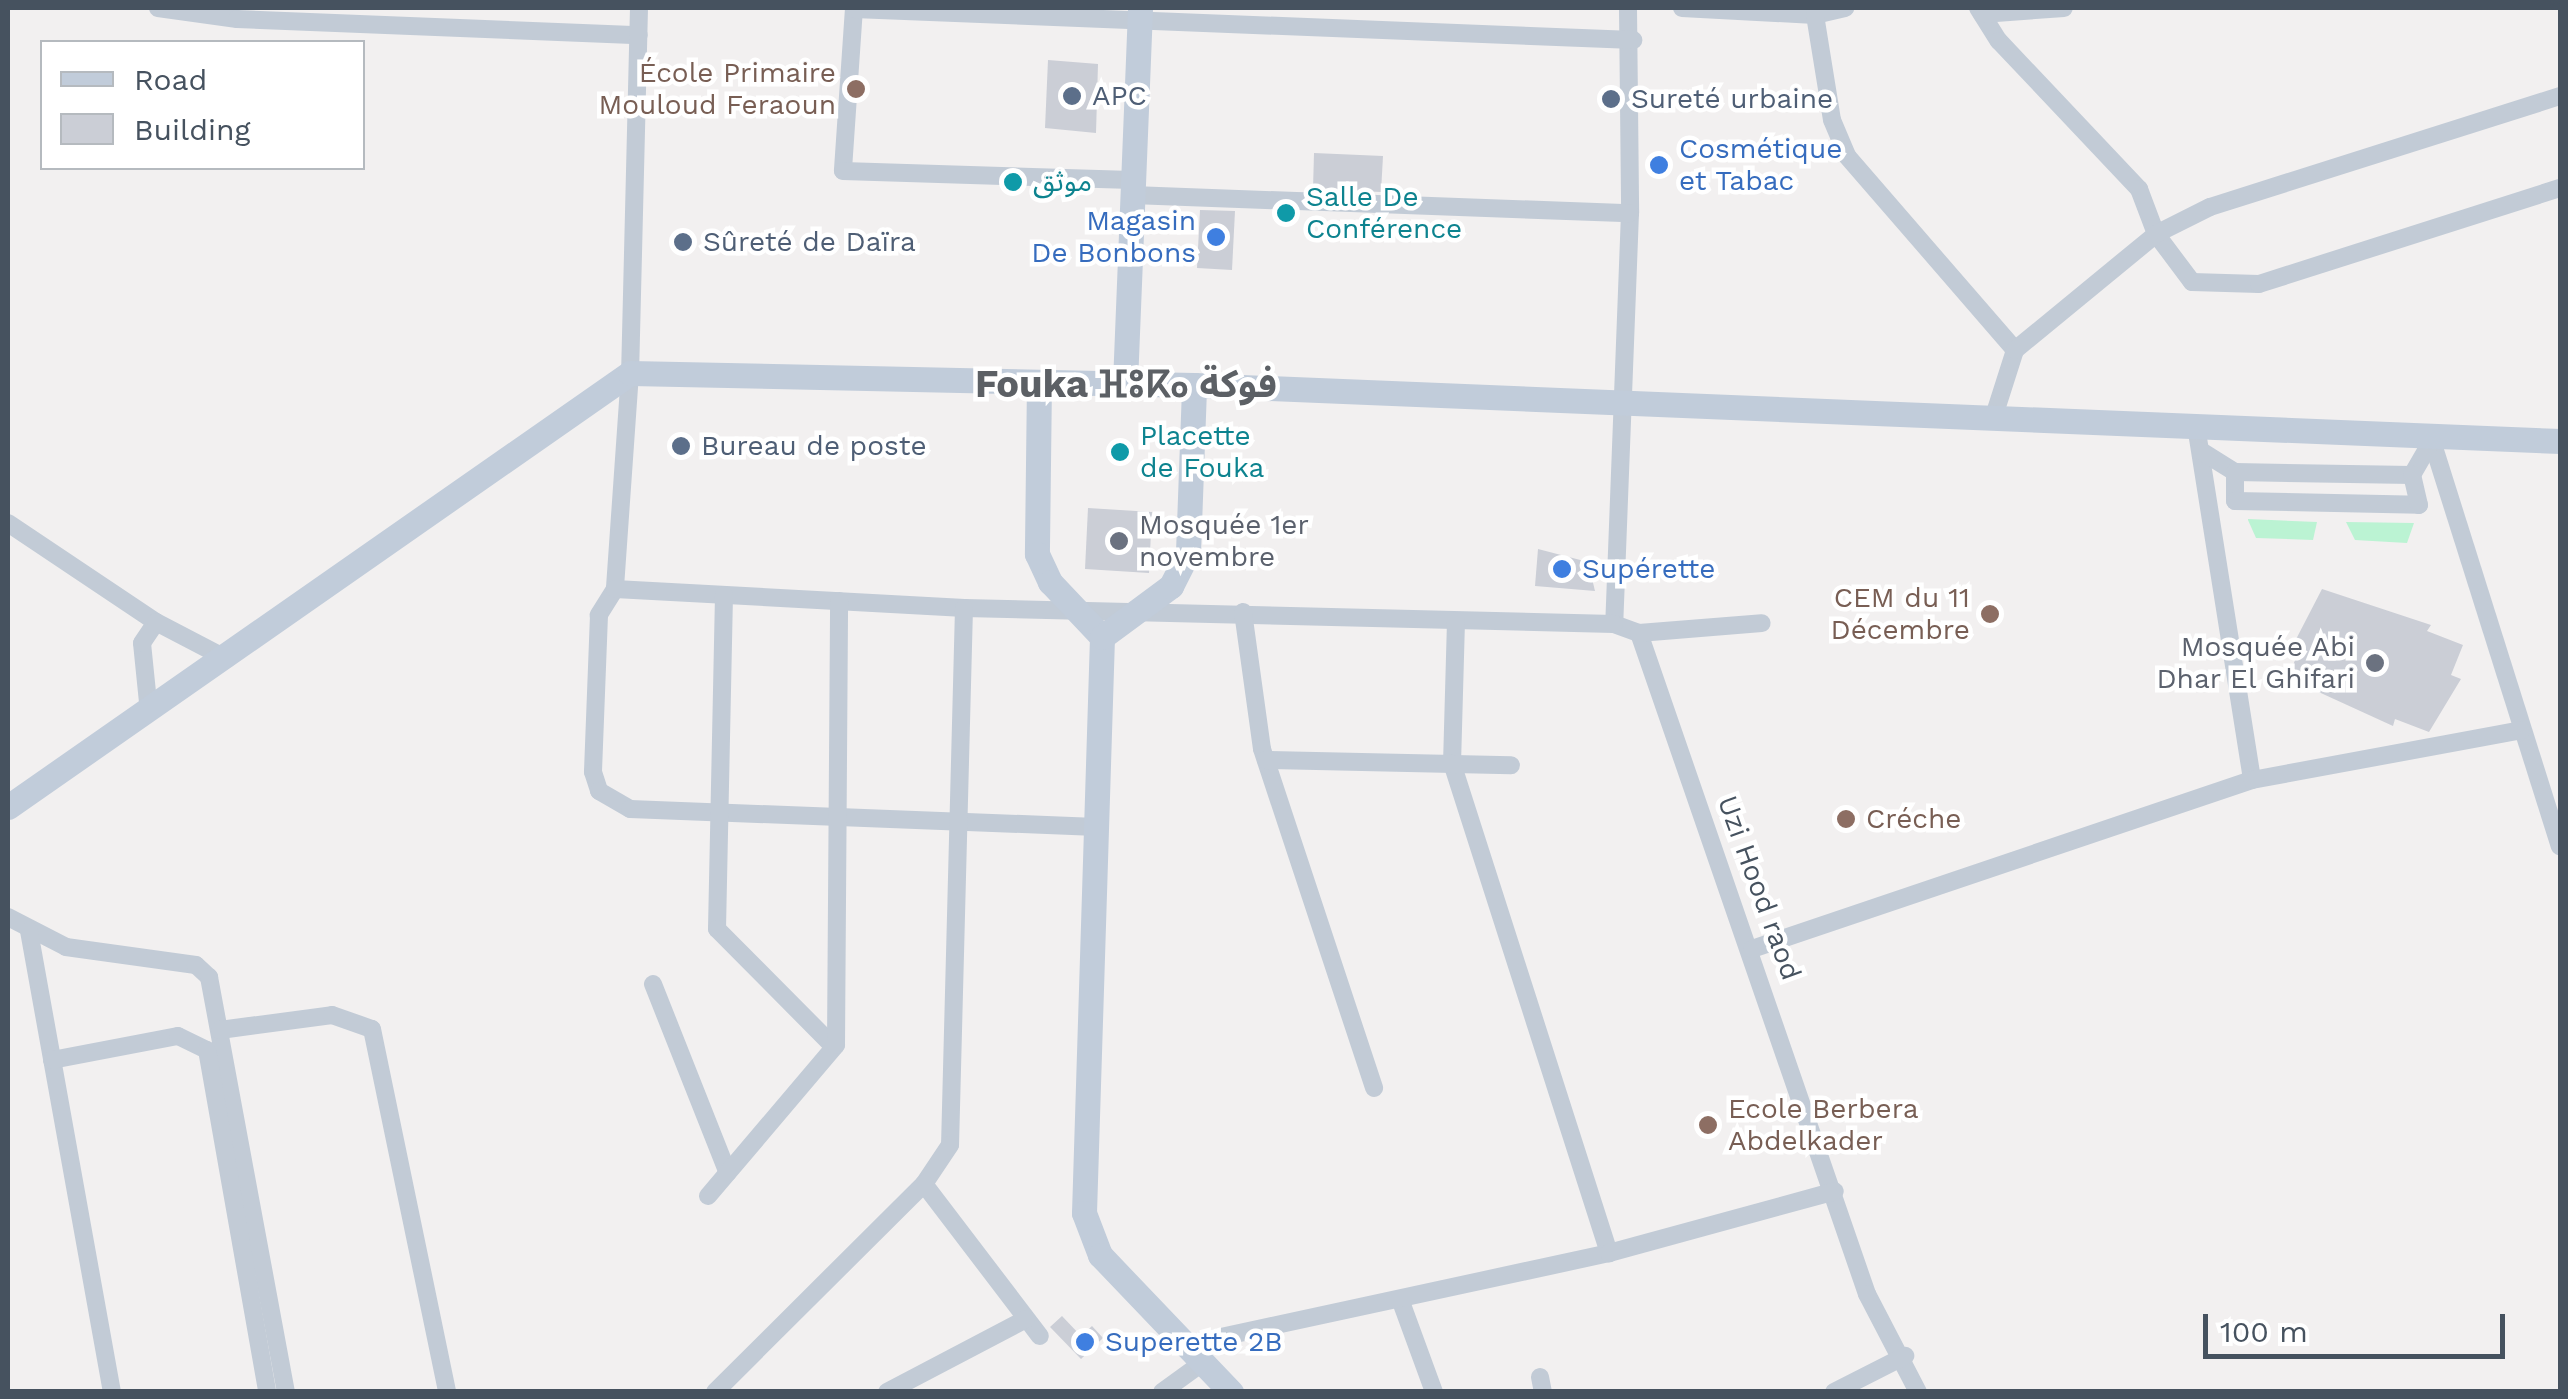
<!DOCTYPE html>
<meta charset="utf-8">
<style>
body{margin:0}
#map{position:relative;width:2568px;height:1399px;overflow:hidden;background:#f2f0f0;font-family:"Work Sans","Noto Sans Arabic","Noto Sans Tifinagh",sans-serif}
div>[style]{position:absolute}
.green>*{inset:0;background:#bbf3d3}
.building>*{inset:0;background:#cbced6}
.minor>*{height:18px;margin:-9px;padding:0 9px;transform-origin:9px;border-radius:9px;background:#c2cbd6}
.secondary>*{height:25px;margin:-12.5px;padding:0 12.5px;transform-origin:12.5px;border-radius:12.5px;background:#c1ccda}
.dots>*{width:28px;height:28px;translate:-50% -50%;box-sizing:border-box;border:5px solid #fff;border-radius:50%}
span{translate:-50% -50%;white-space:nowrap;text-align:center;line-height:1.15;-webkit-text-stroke:9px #fff;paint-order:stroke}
.education-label{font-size:28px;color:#785e54}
.right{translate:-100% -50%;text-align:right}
.left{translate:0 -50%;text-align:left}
.service-label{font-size:28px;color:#4e5e75}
.shop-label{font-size:28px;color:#366cbe}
.culture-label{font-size:28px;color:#0d838f}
.worship-label{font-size:28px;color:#5b616d}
.street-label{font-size:28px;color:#46525f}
.district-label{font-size:38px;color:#5c6065;font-weight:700}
.frame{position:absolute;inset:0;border:10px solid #46525f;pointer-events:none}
.legend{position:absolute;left:40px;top:40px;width:325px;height:130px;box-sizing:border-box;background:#fff;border:2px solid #b5babf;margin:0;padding:12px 18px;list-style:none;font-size:30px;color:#46525f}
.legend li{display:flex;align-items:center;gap:20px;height:50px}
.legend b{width:50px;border:2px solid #b5babf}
.scale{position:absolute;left:2203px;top:1314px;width:302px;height:45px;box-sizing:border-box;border:5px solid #46525f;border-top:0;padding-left:12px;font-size:30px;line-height:35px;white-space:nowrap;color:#46525f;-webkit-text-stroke:8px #fff;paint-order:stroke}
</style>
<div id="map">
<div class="green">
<i style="clip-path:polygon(2248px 520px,2248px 519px,2317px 522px,2313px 540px,2256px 538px)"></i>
<i style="clip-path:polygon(2346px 522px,2414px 523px,2407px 543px,2355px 540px)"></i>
</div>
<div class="building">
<i style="clip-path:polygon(1048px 60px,1098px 64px,1096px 133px,1045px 128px)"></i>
<i style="clip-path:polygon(1314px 153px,1383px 156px,1381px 192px,1313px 189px)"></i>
<i style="clip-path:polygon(1200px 210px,1235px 211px,1232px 270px,1197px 268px)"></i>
<i style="clip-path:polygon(1088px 508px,1152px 512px,1149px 573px,1085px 569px)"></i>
<i style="clip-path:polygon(1538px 549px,1588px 562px,1595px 591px,1535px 586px)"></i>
<i style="clip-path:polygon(2322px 589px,2431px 625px,2427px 631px,2463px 645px,2451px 675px,2461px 679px,2429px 732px,2395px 719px,2393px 726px,2288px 678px,2299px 650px,2292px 647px)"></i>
<i style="clip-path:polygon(1062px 1316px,1081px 1336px,1092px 1326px,1103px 1338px,1081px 1359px,1050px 1327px)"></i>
</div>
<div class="minor">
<i style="left:158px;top:8px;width:80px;rotate:7.9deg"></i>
<i style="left:237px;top:19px;width:402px;rotate:2.3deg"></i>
<i style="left:639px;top:8px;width:365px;rotate:91.4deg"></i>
<i style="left:630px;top:373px;width:217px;rotate:94deg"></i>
<i style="left:615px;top:589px;width:31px;rotate:122deg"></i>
<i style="left:599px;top:615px;width:157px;rotate:92.2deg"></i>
<i style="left:593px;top:772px;width:20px;rotate:72deg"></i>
<i style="left:599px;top:791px;width:36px;rotate:30deg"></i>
<i style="left:630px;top:809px;width:467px;rotate:2.2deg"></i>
<i style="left:854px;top:8px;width:163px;rotate:93.9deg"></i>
<i style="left:843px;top:171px;width:289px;rotate:1.8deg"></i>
<i style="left:1628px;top:8px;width:205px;rotate:89.4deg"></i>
<i style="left:1630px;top:213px;width:411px;rotate:92.2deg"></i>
<i style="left:1614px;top:624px;width:27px;rotate:20deg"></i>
<i style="left:1639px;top:633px;width:699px;rotate:70.97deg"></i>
<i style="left:1867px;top:1294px;width:110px;rotate:62.5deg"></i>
<i style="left:1682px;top:8px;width:133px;rotate:3deg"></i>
<i style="left:1815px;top:15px;width:31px;rotate:-13deg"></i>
<i style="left:1978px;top:8px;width:39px;rotate:58deg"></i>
<i style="left:1999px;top:41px;width:204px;rotate:46.6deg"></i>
<i style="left:2139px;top:189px;width:48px;rotate:69.3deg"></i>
<i style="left:2156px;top:234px;width:60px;rotate:53.1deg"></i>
<i style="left:2192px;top:282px;width:67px;rotate:1.7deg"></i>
<i style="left:2259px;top:284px;width:316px;rotate:-17.7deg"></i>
<i style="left:854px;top:9px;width:780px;rotate:2.28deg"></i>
<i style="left:1982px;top:14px;width:82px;rotate:-4.2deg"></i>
<i style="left:1815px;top:15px;width:106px;rotate:80.8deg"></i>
<i style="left:1832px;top:120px;width:39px;rotate:67deg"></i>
<i style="left:1847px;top:156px;width:257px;rotate:49.1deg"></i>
<i style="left:1132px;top:195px;width:498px;rotate:2.1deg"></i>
<i style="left:1994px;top:416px;width:69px;rotate:-72.3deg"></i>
<i style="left:2015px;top:350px;width:183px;rotate:-39.4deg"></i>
<i style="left:2156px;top:234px;width:60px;rotate:-26.6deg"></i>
<i style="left:2210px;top:207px;width:367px;rotate:-17.6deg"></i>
<i style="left:2197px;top:432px;width:352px;rotate:81deg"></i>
<i style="left:2432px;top:441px;width:425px;rotate:72.5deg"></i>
<i style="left:2201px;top:451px;width:40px;rotate:32deg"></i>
<i style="left:2235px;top:472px;width:177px;rotate:1deg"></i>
<i style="left:2412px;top:475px;width:39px;rotate:-60deg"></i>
<i style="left:2235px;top:472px;width:29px;rotate:90deg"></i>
<i style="left:2235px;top:501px;width:184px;rotate:1.2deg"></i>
<i style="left:2419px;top:505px;width:31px;rotate:-103deg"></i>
<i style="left:8px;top:523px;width:178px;rotate:33.8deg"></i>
<i style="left:615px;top:589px;width:350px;rotate:3.1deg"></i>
<i style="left:964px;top:608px;width:650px;rotate:1.41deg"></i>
<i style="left:724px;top:595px;width:334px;rotate:91.2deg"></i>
<i style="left:717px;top:929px;width:166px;rotate:45.2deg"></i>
<i style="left:964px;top:608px;width:537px;rotate:91.49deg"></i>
<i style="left:950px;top:1145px;width:47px;rotate:123.7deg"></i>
<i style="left:924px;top:1184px;width:191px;rotate:52.7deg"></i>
<i style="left:1243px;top:612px;width:138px;rotate:82.1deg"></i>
<i style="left:1262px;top:749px;width:357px;rotate:71.7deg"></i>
<i style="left:1456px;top:621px;width:142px;rotate:91.6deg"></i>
<i style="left:1452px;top:763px;width:515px;rotate:72.23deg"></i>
<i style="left:1639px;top:633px;width:123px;rotate:-4.6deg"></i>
<i style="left:149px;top:712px;width:69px;rotate:-95.8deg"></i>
<i style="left:142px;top:643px;width:25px;rotate:-56deg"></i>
<i style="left:156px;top:622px;width:80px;rotate:27.5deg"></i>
<i style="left:1266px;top:760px;width:245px;rotate:1.2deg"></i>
<i style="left:8px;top:917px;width:65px;rotate:27.3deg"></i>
<i style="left:66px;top:947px;width:131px;rotate:7.9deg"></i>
<i style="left:196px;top:965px;width:18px;rotate:43deg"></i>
<i style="left:209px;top:977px;width:422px;rotate:79.5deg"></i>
<i style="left:29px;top:931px;width:468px;rotate:79.8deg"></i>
<i style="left:1752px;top:949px;width:528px;rotate:-18.68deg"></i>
<i style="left:2252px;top:780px;width:274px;rotate:-10.5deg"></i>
<i style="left:653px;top:984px;width:203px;rotate:68.4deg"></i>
<i style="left:220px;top:1030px;width:113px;rotate:-7.6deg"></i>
<i style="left:332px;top:1015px;width:42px;rotate:19.3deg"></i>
<i style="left:372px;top:1029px;width:371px;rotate:78.3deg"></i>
<i style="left:52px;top:1060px;width:128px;rotate:-10.8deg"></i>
<i style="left:178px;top:1036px;width:32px;rotate:26deg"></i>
<i style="left:207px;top:1050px;width:347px;rotate:80deg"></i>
<i style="left:708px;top:1196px;width:198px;rotate:-49.7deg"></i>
<i style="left:836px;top:1045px;width:444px;rotate:-89.6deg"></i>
<i style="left:1400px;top:1299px;width:99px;rotate:69.9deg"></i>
<i style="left:1184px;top:1345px;width:435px;rotate:-12.2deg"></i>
<i style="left:1609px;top:1253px;width:234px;rotate:-15.3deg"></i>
<i style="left:1540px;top:1377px;width:15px;rotate:79deg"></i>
<i style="left:715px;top:1392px;width:295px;rotate:-44.9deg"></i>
<i style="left:887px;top:1392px;width:157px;rotate:-27.7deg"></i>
<i style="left:1162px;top:1392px;width:49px;rotate:-35.9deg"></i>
<i style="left:1834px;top:1392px;width:80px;rotate:-26.9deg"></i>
</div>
<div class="secondary">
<i style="left:1039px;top:382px;width:172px;rotate:90.7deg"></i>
<i style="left:1037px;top:554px;width:31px;rotate:65deg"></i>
<i style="left:1050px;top:582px;width:76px;rotate:46.6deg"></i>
<i style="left:1102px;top:637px;width:576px;rotate:91.79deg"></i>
<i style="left:1084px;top:1213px;width:45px;rotate:69.1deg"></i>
<i style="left:1100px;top:1255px;width:190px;rotate:46.3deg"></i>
<i style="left:1125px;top:383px;width:375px;rotate:-87.7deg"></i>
<i style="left:1102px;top:637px;width:86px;rotate:-36.5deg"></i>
<i style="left:1171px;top:586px;width:38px;rotate:-63deg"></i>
<i style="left:1188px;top:552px;width:167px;rotate:-87.9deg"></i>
<i style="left:8px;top:807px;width:758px;rotate:-34.91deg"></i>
<i style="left:630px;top:373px;width:564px;rotate:1.22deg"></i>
<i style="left:1194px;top:385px;width:1367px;rotate:2.35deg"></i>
</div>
<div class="dots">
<i style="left:856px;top:89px;background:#8d6e63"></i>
<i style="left:1072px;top:96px;background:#5c6f8a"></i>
<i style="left:1611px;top:99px;background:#5c6f8a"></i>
<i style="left:1659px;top:165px;background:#3f7fe0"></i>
<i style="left:1013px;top:182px;background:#0f9aa8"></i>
<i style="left:1286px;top:213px;background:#0f9aa8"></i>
<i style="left:1216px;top:237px;background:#3f7fe0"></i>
<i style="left:683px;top:242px;background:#5c6f8a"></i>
<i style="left:681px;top:446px;background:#5c6f8a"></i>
<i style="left:1120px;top:452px;background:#0f9aa8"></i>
<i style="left:1119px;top:541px;background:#6b7280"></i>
<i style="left:1562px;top:569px;background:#3f7fe0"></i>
<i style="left:1990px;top:614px;background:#8d6e63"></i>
<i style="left:2375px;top:663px;background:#6b7280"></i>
<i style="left:1846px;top:819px;background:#8d6e63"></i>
<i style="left:1708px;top:1125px;background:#8d6e63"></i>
<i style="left:1085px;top:1342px;background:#3f7fe0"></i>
</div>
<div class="education-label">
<span class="right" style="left:836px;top:89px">École Primaire<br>Mouloud Feraoun</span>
<span class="right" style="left:1970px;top:614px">CEM du 11<br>Décembre</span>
<span class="left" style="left:1866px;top:819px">Créche</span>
<span class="left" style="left:1728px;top:1125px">Ecole Berbera<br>Abdelkader</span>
</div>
<div class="service-label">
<span class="left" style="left:1092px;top:96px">APC</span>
<span class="left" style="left:1631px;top:99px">Sureté urbaine</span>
<span class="left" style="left:703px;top:242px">Sûreté de Daïra</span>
<span class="left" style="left:701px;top:446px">Bureau de poste</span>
</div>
<div class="shop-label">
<span class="left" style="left:1679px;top:165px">Cosmétique<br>et Tabac</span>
<span class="right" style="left:1196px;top:237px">Magasin<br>De Bonbons</span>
<span class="left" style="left:1582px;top:569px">Supérette</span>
<span class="left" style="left:1105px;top:1342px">Superette 2B</span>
</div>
<div class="culture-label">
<span class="left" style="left:1033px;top:182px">موثق</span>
<span class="left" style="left:1306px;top:213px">Salle De<br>Conférence</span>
<span class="left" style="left:1140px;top:452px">Placette<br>de Fouka</span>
</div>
<div class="worship-label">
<span class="left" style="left:1139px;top:541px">Mosquée 1er<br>novembre</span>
<span class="right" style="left:2355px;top:663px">Mosquée Abi<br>Dhar El Ghifari</span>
</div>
<div class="street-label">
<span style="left:1759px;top:888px;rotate:70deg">Uzi Hood raod</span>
</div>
<div class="district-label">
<span style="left:1126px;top:385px">Fouka ⴼⵓⴽⴰ فوكة</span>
</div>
<div class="frame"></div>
<ul class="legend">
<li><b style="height:12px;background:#c1ccda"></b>Road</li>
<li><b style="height:28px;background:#cbced6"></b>Building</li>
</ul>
<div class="scale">100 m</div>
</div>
